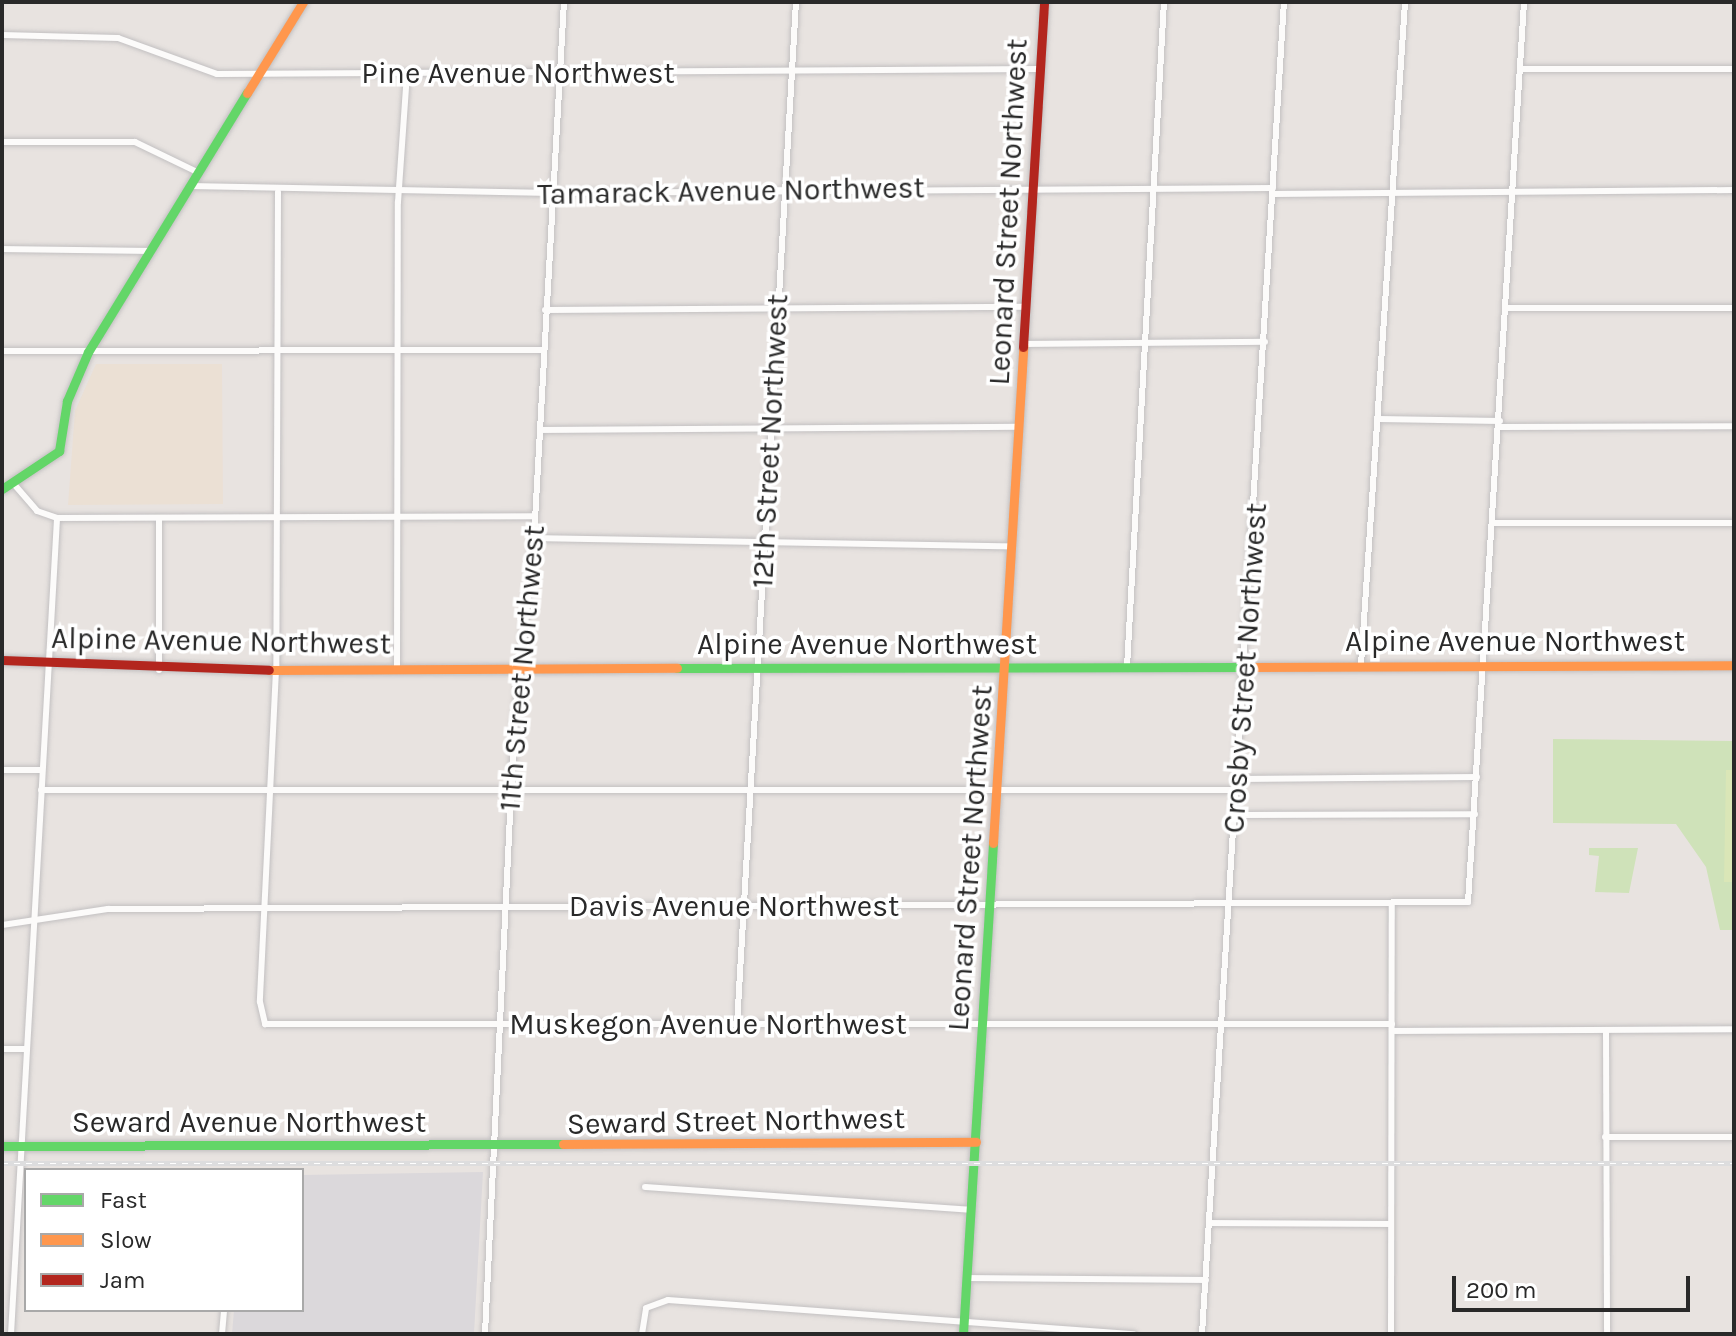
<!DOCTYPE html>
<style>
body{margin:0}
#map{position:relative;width:1736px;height:1336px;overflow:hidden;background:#e8e3e0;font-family:Karla,sans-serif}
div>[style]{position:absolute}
.industrial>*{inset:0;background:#dbd8db}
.education>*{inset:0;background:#ebe0d4}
.green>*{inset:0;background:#cfe2b9}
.pitch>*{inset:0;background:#dae6b7}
.roads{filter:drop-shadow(0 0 2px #c2c0c1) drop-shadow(0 0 2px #c2c0c1)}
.street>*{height:6px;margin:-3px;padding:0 3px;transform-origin:3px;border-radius:3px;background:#fcfbfa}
.fast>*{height:9px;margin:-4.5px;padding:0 4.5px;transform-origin:4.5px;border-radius:4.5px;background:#63d668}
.slow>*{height:9px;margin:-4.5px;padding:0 4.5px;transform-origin:4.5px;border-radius:4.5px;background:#ff974d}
.jam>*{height:9px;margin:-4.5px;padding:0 4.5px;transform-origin:4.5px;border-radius:4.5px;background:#b3261e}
.rail>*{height:5px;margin-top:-2.5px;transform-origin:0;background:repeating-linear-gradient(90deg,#fff 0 6px,#ddddde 0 12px);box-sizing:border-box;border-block:2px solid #ddddde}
span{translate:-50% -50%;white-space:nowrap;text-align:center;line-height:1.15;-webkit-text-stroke:7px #fff;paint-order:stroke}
.street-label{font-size:30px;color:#292929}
.frame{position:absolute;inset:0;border:4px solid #292929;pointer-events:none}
.legend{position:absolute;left:24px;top:1168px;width:280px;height:144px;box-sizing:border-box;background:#fff;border:2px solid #a9a9a9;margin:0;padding:10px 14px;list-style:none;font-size:24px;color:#292929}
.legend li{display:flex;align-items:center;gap:16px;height:40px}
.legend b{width:40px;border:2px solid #a9a9a9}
.scale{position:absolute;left:1452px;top:1276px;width:238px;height:36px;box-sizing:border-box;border:4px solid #292929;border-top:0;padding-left:10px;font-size:24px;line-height:28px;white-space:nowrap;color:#292929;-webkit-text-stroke:6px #fff;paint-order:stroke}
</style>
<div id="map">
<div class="industrial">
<i style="clip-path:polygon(483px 1172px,474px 1334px,232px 1334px,234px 1310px,302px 1310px,302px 1175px)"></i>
</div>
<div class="education">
<i style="clip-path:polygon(96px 364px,222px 364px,223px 504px,68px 505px,75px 411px)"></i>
</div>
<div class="green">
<i style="clip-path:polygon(1553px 739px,1734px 741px,1734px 930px,1720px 930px,1706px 867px,1676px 824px,1553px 823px)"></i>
<i style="clip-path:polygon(1589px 848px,1638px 848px,1629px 893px,1595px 892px,1599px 856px,1589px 855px)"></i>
</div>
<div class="pitch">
<i style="clip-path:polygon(1726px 770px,1734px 770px,1734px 882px,1724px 882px)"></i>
</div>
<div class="roads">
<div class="street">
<i style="left:2px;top:35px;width:116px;rotate:1.5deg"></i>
<i style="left:118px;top:38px;width:105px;rotate:20deg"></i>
<i style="left:217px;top:74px;width:824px;rotate:-0.35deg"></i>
<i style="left:1520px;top:69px;width:214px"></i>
<i style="left:2px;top:142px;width:133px"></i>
<i style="left:135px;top:142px;width:71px;rotate:25.8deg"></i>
<i style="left:190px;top:186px;width:362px;rotate:1.1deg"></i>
<i style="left:552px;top:193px;width:721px;rotate:-0.4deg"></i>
<i style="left:278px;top:192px;width:478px;rotate:90.2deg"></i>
<i style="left:276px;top:670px;width:332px;rotate:92.8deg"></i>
<i style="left:260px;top:1002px;width:23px;rotate:77deg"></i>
<i style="left:265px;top:1024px;width:1127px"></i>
<i style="left:1273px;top:194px;width:461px;rotate:-0.5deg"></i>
<i style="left:2px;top:249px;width:148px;rotate:0.8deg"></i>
<i style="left:1506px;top:308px;width:228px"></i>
<i style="left:545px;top:310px;width:481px;rotate:-0.4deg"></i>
<i style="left:1024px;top:344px;width:241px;rotate:-0.5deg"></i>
<i style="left:2px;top:351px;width:541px;rotate:-0.11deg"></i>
<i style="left:1379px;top:419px;width:121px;rotate:0.9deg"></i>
<i style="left:1499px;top:427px;width:235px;rotate:-0.2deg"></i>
<i style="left:541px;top:430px;width:479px;rotate:-0.4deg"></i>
<i style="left:13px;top:483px;width:37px;rotate:49deg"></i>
<i style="left:37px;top:511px;width:21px;rotate:19deg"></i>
<i style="left:57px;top:518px;width:478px;rotate:-0.2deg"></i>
<i style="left:159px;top:518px;width:152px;rotate:90deg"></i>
<i style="left:1493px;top:523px;width:241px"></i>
<i style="left:534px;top:538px;width:479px;rotate:1deg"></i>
<i style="left:1361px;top:665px;width:664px;rotate:-86.2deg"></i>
<i style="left:1127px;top:667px;width:666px;rotate:-86.82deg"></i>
<i style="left:397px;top:669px;width:467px;rotate:-89.9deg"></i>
<i style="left:398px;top:202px;width:129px;rotate:-86deg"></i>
<i style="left:2px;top:770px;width:39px"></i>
<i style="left:1238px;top:779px;width:239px;rotate:-0.5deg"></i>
<i style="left:41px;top:790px;width:1197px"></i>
<i style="left:1236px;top:815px;width:239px;rotate:-0.2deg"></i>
<i style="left:2px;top:925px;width:107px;rotate:-8.6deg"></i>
<i style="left:108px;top:909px;width:1360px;rotate:-0.29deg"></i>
<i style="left:1468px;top:902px;width:902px;rotate:-86.44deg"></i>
<i style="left:737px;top:1025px;width:1025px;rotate:-86.7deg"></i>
<i style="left:1606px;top:1030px;width:304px;rotate:89.8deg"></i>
<i style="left:1392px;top:1031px;width:342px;rotate:-0.3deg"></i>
<i style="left:2px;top:1049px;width:25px"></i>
<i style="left:1605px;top:1137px;width:129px"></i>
<i style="left:645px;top:1187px;width:326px;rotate:4deg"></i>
<i style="left:1209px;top:1223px;width:182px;rotate:0.3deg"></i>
<i style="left:966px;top:1278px;width:240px;rotate:0.5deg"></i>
<i style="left:11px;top:1334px;width:817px;rotate:-86.77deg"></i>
<i style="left:222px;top:1334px;width:24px;rotate:-85deg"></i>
<i style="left:485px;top:1334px;width:603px;rotate:-87.24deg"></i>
<i style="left:514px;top:732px;width:195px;rotate:-84.1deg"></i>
<i style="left:534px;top:538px;width:537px;rotate:-86.8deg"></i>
<i style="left:642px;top:1334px;width:26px;rotate:-81deg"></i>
<i style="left:646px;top:1308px;width:23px;rotate:-20deg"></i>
<i style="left:668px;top:1300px;width:467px;rotate:4.2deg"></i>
<i style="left:1202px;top:1334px;width:1335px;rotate:-86.48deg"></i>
<i style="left:1391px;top:1334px;width:429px;rotate:-89.9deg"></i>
</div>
<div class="fast">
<i style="left:2px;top:489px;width:69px;rotate:-33.7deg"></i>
<i style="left:59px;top:451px;width:51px;rotate:-80.9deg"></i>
<i style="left:67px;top:401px;width:53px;rotate:-66.8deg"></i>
<i style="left:88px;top:352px;width:304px;rotate:-58.5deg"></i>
<i style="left:677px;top:668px;width:570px;rotate:-0.1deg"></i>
<i style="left:2px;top:1146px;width:561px;rotate:-0.2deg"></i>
<i style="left:963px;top:1334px;width:492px;rotate:-86.5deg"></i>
</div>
<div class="slow">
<i style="left:247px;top:93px;width:107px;rotate:-58.4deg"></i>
<i style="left:1247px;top:667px;width:487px;rotate:-0.2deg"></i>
<i style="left:269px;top:670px;width:408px;rotate:-0.3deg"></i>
<i style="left:993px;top:843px;width:497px;rotate:-86.5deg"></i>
<i style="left:563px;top:1144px;width:413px;rotate:-0.3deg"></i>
</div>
<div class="jam">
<i style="left:1023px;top:347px;width:346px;rotate:-86.5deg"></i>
<i style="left:2px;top:660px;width:267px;rotate:2.1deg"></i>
</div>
</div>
<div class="rail">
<i style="left:2px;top:1163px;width:1732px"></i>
</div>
<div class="street-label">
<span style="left:518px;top:73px">Pine Avenue Northwest</span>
<span style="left:731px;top:191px;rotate:-1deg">Tamarack Avenue Northwest</span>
<span style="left:1008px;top:212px;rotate:-87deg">Leonard Street Northwest</span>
<span style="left:770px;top:441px;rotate:-87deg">12th Street Northwest</span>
<span style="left:221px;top:641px;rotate:1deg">Alpine Avenue Northwest</span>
<span style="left:1515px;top:641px">Alpine Avenue Northwest</span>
<span style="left:867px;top:644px">Alpine Avenue Northwest</span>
<span style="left:522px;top:668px;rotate:-85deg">11th Street Northwest</span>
<span style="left:1245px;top:668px;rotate:-86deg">Crosby Street Northwest</span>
<span style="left:970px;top:858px;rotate:-86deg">Leonard Street Northwest</span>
<span style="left:734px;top:906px">Davis Avenue Northwest</span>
<span style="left:708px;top:1024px">Muskegon Avenue Northwest</span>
<span style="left:736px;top:1121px;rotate:-1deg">Seward Street Northwest</span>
<span style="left:249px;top:1122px">Seward Avenue Northwest</span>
</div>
<div class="frame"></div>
<ul class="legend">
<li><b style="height:10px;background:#63d668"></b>Fast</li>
<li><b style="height:10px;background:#ff974d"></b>Slow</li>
<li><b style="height:10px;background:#b3261e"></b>Jam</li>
</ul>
<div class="scale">200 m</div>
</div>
